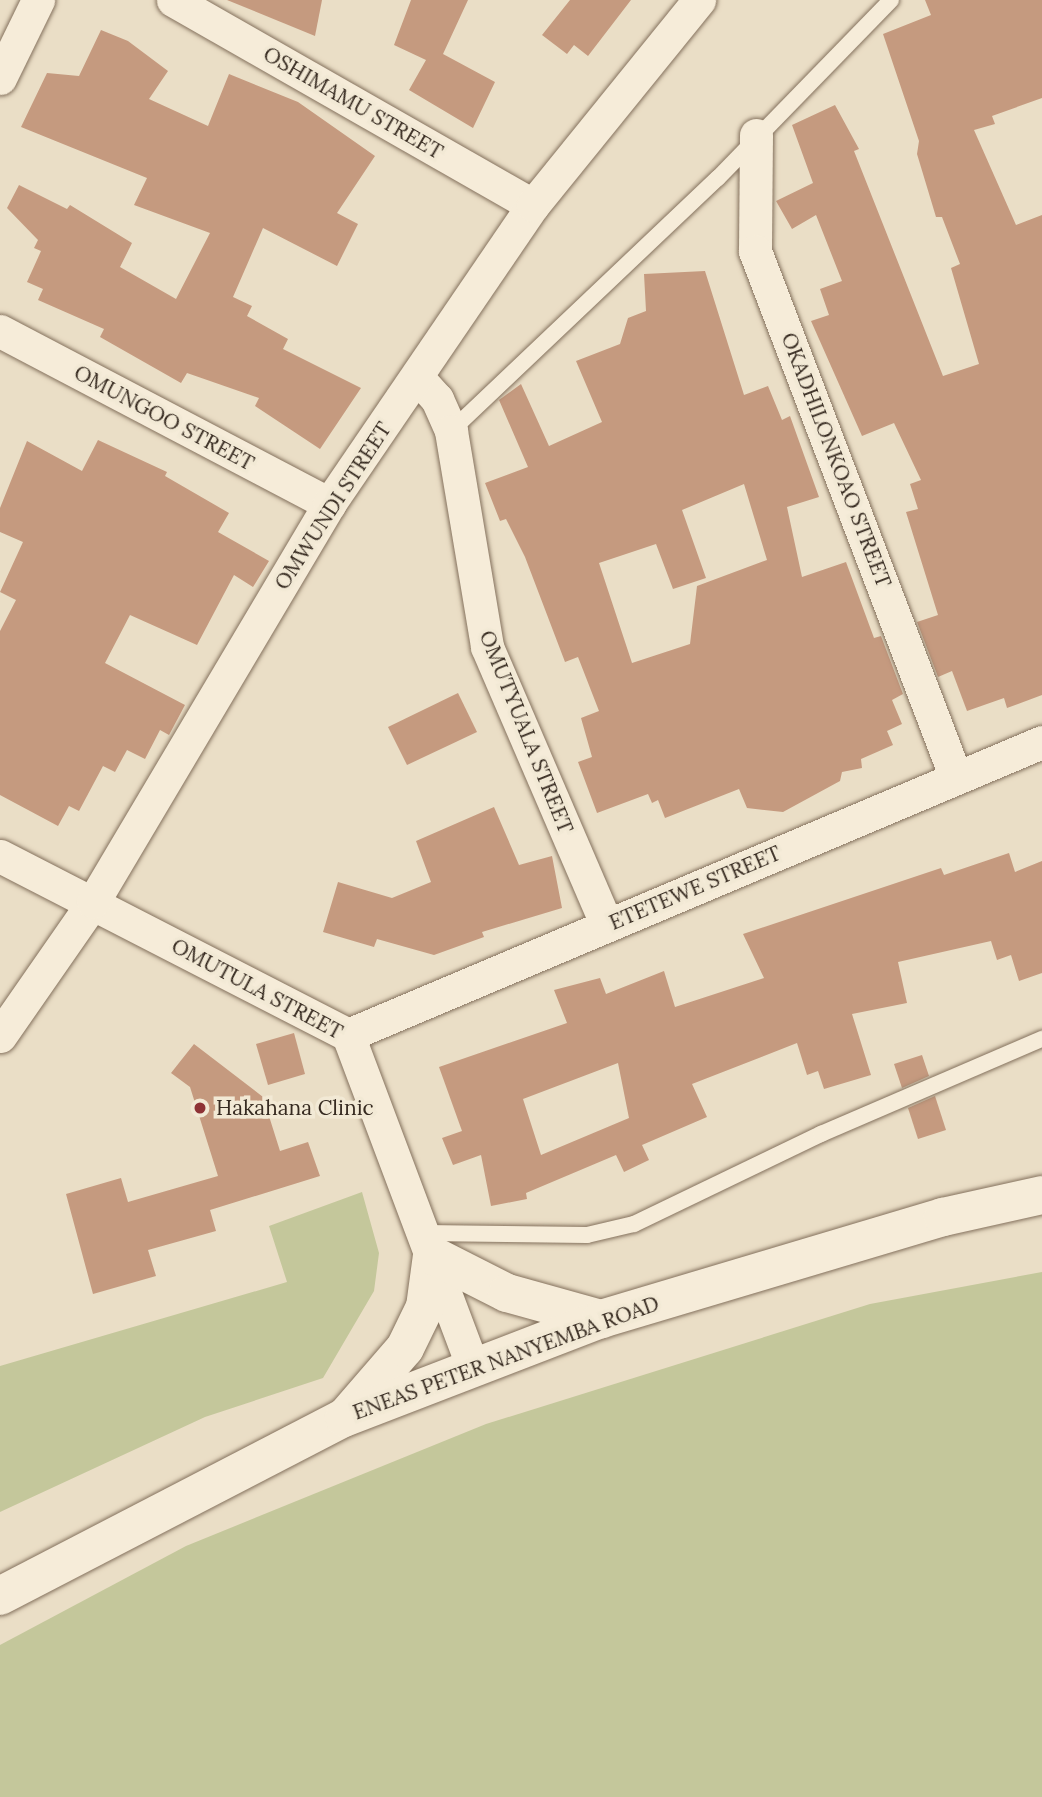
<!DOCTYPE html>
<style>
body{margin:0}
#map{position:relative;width:1042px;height:1797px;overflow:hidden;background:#eadec6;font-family:Lora,serif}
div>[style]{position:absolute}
.green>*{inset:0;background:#c4c79b}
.building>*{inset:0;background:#c59a7f}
.roads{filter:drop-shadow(0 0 2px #84715d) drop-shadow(0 0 2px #84715d)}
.service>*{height:16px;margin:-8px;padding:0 8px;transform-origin:8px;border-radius:8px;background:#f6ecd9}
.minor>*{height:33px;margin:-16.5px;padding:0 16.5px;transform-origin:16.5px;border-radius:16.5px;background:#f6ecd9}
.secondary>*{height:38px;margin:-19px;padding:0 19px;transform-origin:19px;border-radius:19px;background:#f6ecd9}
.dots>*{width:19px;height:19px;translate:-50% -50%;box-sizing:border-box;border:4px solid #f2e9d5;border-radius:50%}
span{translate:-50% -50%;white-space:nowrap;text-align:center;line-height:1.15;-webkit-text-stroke:7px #f2e9d5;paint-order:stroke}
.street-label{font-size:21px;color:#362a20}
.poi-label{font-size:21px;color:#362a20}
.left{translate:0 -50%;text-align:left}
</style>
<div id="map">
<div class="green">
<i style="clip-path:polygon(362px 1192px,379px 1253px,374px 1291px,323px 1378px,205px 1417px,0 1512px,0 1366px,287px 1282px,269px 1226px)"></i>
<i style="clip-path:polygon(1042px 1272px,1042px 1797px,0 1797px,0 1645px,186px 1546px,486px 1424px,870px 1304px)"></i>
</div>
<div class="building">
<i style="clip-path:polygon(227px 0,322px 0,315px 36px)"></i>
<i style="clip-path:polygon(411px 0,468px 0,443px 54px,495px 82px,473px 128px,409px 90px,426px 60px,394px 45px)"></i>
<i style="clip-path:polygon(570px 0,631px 0,588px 56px,574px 45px,567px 54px,542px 35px)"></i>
<i style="clip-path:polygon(925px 0,1042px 0,1042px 98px,992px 116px,995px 124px,974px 130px,1016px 225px,1042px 215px,1042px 695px,1007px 708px,1004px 698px,967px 711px,952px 671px,938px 677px,917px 622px,938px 615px,906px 512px,918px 509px,910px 484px,921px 480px,894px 423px,862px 436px,811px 321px,829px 315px,820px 289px,842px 281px,816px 215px,792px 229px,776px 201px,813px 183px,792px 125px,835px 105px,859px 149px,854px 151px,943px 376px,979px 364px,951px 268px,960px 264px,942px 217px,936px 217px,917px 154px,919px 141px,883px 34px,931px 15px)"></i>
<i style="clip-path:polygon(101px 30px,128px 41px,168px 71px,149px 99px,208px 126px,229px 74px,298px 102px,375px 156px,337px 213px,358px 224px,337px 266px,263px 228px,233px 297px,252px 306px,247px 316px,288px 339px,283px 349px,361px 388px,320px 449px,255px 406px,259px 398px,187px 373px,181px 383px,100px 337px,104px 329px,38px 300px,43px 289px,27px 282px,41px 251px,34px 248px,38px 240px,7px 208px,19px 185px,67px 209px,70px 205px,132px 243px,120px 267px,176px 299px,210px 233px,134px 205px,147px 178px,21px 127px,47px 73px,79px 76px)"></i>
<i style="clip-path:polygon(evenodd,705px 271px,744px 395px,768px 386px,782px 420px,790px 416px,819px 497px,787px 507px,802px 577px,846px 562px,874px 638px,881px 636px,903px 694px,892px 700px,902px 724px,887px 731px,893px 745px,861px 759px,862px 768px,842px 772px,840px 781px,783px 812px,747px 808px,739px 789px,665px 818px,658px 800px,652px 803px,648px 794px,597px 813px,578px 762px,592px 757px,581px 718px,599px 711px,578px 657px,565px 662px,525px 557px,506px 519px,500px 521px,485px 483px,528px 467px,499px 400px,521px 384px,549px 446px,602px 422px,576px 361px,620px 344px,628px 318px,646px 311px,644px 274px,705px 271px,744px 484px,767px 560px,697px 586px,690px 644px,632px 663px,599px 563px,656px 544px,673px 589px,706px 578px,682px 510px,744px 484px)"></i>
<i style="clip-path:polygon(98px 440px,167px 472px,165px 476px,229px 513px,218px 532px,269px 561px,253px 587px,234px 575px,197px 645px,130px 615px,105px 663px,185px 705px,169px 735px,160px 730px,145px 759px,127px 750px,115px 772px,103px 766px,79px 811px,69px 806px,58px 826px,0 795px,0 631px,16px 600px,0 592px,23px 542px,0 532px,0 508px,27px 441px,82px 471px)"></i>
<i style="clip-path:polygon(458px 693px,477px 732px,407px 765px,388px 727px)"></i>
<i style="clip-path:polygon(494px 807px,519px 865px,552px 856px,562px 908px,482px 932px,484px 937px,434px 955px,377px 939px,374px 947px,323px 932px,338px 882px,392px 898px,431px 882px,416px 841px)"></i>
<i style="clip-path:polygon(evenodd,1009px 853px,1015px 872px,1042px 861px,1042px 973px,1019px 981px,1011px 955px,997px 960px,991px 941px,898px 962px,907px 1003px,852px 1014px,871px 1075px,824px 1089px,818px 1071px,807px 1075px,797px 1043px,692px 1084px,707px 1117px,642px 1145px,649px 1160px,624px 1172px,616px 1155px,526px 1193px,527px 1199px,491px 1206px,481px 1155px,453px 1165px,442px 1138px,462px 1131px,439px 1067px,567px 1023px,554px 990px,600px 978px,606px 994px,664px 971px,675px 1007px,764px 978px,743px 934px,941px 868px,944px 875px,1009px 853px,618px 1063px,629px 1118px,541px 1155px,523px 1099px,618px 1063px)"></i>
<i style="clip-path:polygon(294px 1033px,305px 1074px,268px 1085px,256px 1044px)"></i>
<i style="clip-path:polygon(194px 1044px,263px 1097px,280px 1151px,308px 1142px,320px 1176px,210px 1210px,216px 1231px,148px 1250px,156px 1276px,93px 1294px,66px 1194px,121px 1178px,128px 1202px,218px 1176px,190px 1087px,171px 1073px)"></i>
<i style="clip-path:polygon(922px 1055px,929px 1076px,902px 1088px,894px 1064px)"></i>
<i style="clip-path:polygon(935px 1096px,946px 1130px,918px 1139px,908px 1108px)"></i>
</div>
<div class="roads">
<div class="service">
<i style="left:451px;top:431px;width:368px;rotate:-43.5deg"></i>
<i style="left:718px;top:178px;width:248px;rotate:-45.8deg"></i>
<i style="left:424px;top:1233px;width:163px;rotate:0.7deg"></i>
<i style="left:587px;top:1235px;width:48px;rotate:-13.2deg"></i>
<i style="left:634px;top:1224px;width:208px;rotate:-25.7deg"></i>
<i style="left:821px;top:1134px;width:241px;rotate:-23.3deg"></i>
</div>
<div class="minor">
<i style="left:173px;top:0;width:414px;rotate:29.7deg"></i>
<i style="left:0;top:78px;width:87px;rotate:-64deg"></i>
<i style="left:756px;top:135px;width:116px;rotate:90.5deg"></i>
<i style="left:755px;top:251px;width:564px;rotate:69.12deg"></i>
<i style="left:0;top:331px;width:372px;rotate:27.7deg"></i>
<i style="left:417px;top:377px;width:30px;rotate:48deg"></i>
<i style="left:437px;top:399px;width:35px;rotate:66deg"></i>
<i style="left:451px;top:431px;width:219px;rotate:80.5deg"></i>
<i style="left:487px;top:647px;width:303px;rotate:66.7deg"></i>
<i style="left:0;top:856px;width:391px;rotate:27.2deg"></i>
<i style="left:348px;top:1035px;width:356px;rotate:69.4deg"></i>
<i style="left:348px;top:1035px;width:753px;rotate:-22.89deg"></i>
<i style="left:0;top:1036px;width:163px;rotate:-55.2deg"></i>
<i style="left:93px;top:902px;width:463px;rotate:-59.3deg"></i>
<i style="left:329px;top:504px;width:362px;rotate:-55.7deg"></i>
<i style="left:533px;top:205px;width:264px;rotate:-51deg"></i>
</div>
<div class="secondary">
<i style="left:348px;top:1414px;width:87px;rotate:-49.2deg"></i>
<i style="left:405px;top:1348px;width:46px;rotate:-64deg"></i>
<i style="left:425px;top:1307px;width:52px;rotate:-82.3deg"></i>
<i style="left:432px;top:1255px;width:84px;rotate:26.9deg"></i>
<i style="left:507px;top:1293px;width:98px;rotate:15.5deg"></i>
<i style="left:0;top:1596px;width:387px;rotate:-27.4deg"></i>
<i style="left:344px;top:1418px;width:275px;rotate:-21.1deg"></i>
<i style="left:601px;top:1319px;width:357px;rotate:-16.6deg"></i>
<i style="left:943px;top:1217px;width:101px;rotate:-12.5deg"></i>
</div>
</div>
<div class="dots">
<i style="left:200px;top:1108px;background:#8e3336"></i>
</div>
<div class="street-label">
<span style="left:353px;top:103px;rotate:30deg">OSHIMAMU STREET</span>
<span style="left:164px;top:418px;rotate:28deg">OMUNGOO STREET</span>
<span style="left:836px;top:460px;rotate:69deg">OKADHILONKOAO STREET</span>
<span style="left:333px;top:506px;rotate:-57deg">OMWUNDI STREET</span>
<span style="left:526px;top:732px;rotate:68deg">OMUTYUALA STREET</span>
<span style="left:695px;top:888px;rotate:-23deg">ETETEWE STREET</span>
<span style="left:257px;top:989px;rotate:28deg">OMUTULA STREET</span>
<span style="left:506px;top:1358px;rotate:-20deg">ENEAS PETER NANYEMBA ROAD</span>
</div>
<div class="poi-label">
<span class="left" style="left:216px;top:1108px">Hakahana Clinic</span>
</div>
</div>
